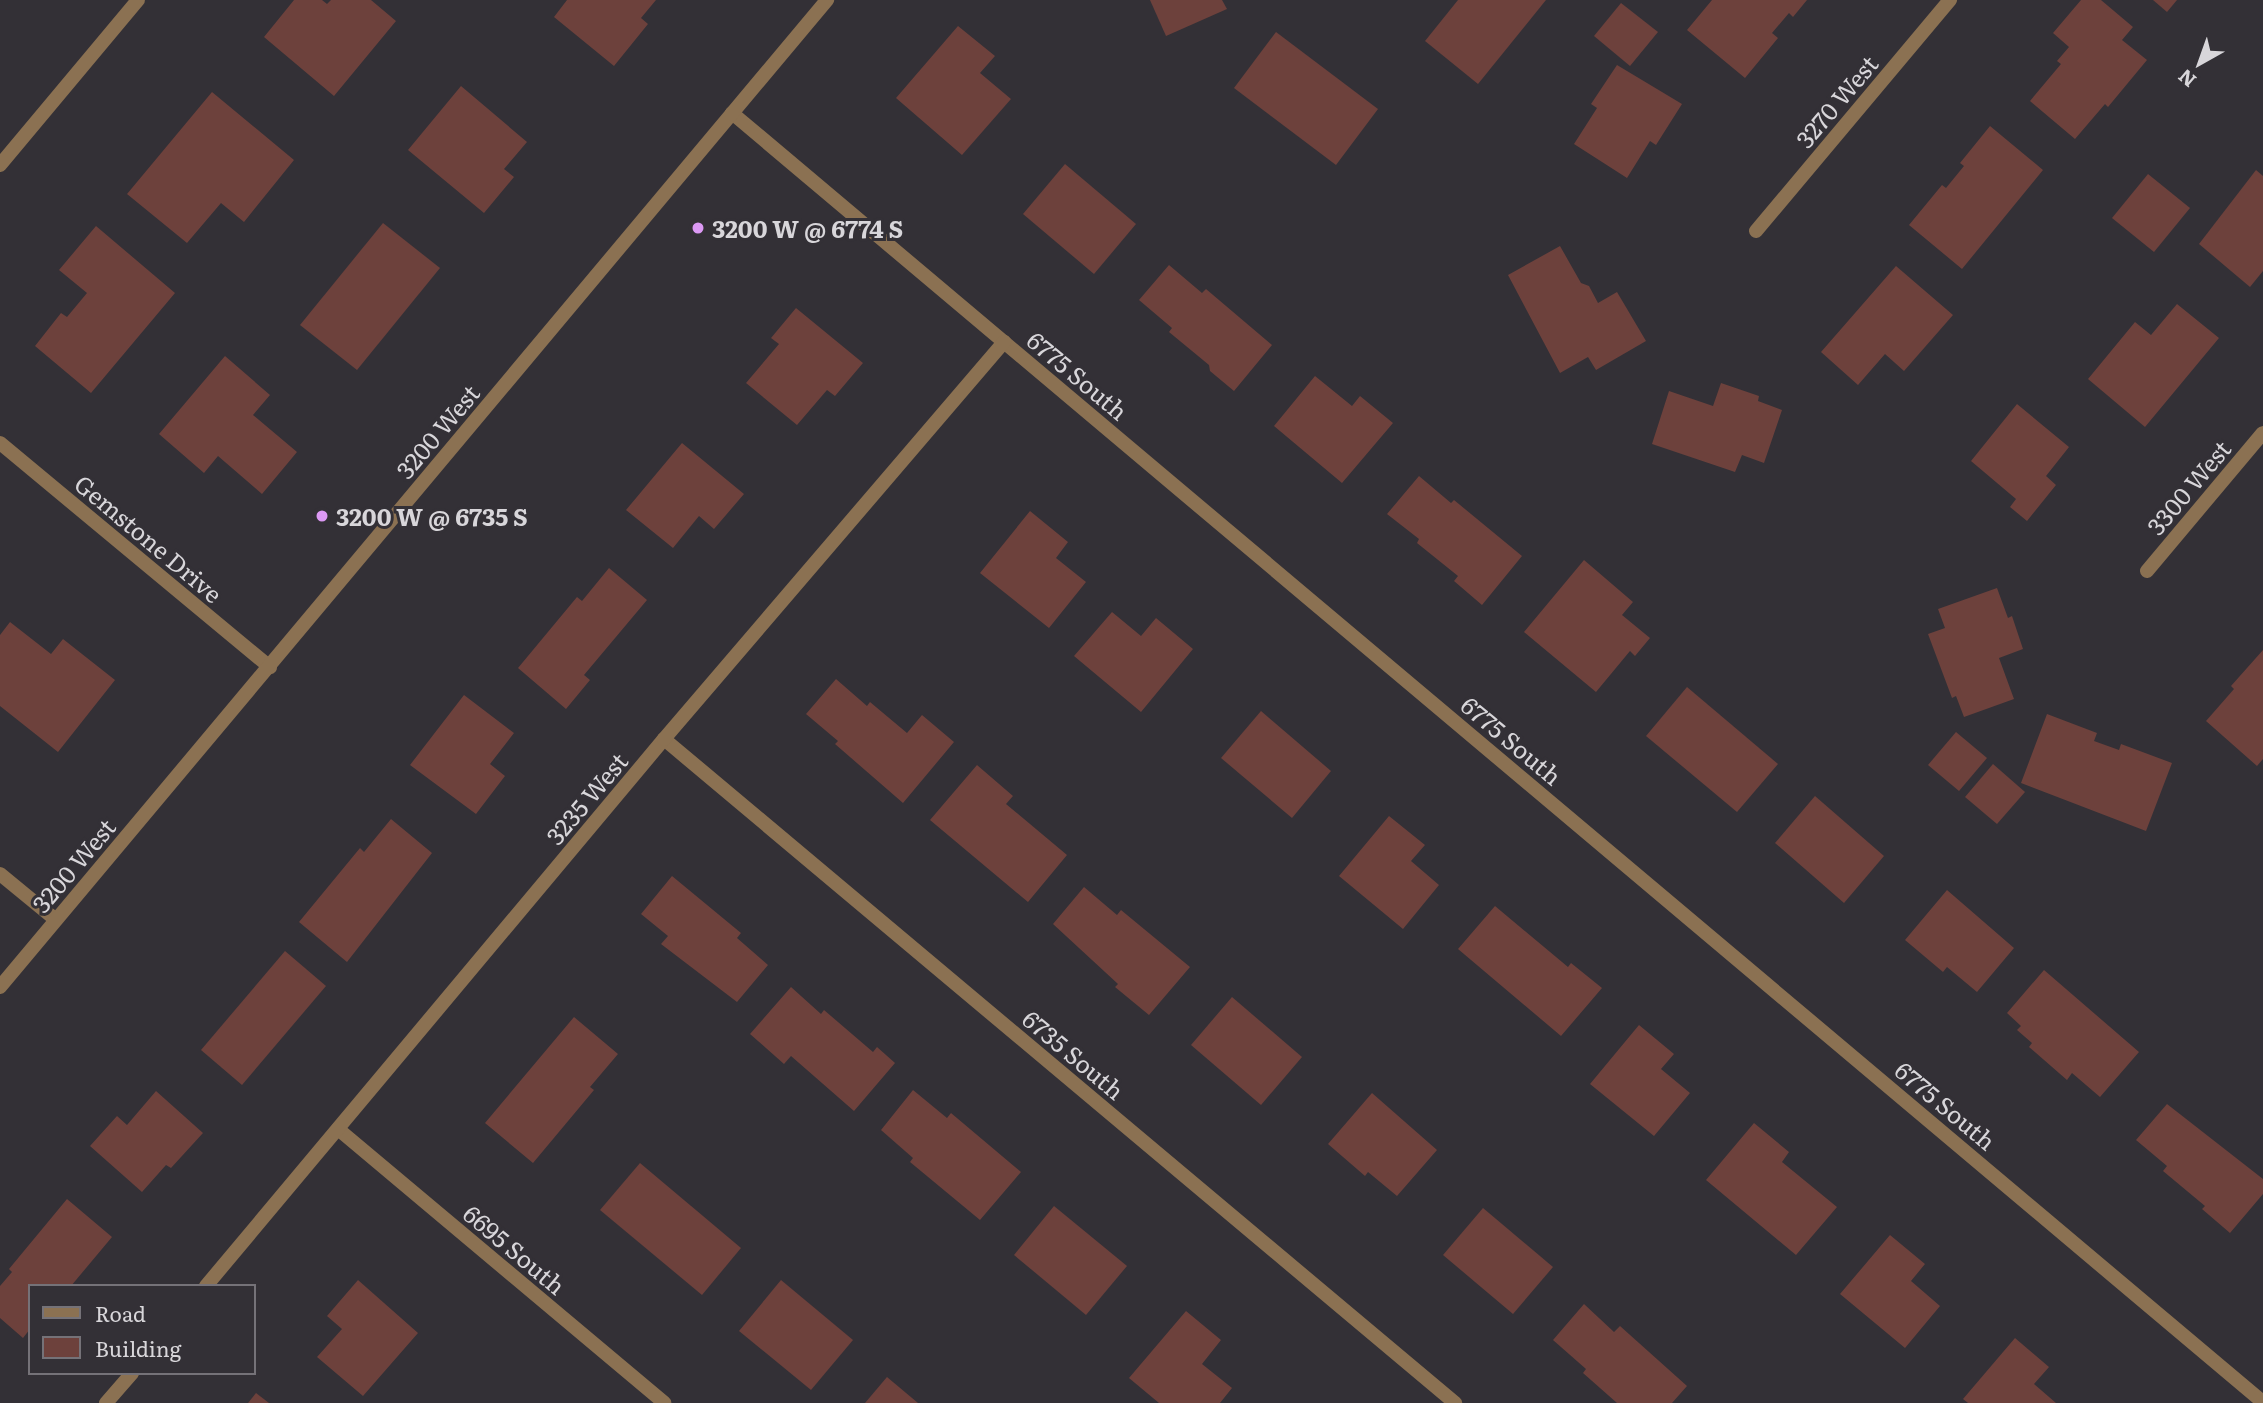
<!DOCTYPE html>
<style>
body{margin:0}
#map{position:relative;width:2263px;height:1403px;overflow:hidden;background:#333036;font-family:Literata,serif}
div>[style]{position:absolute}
.building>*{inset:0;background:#6d413c}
.minor>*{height:14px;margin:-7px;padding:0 7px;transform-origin:7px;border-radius:7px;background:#8b7152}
.tertiary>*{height:14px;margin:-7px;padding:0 7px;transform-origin:7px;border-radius:7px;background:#8b7152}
.dots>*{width:19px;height:19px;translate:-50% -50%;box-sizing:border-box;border:4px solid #333036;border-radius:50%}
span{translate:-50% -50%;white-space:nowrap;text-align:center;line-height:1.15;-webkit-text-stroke:6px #333036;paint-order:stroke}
.street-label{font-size:24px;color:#d8d6da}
.poi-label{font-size:24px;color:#d8d6da;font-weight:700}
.left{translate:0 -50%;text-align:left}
.legend{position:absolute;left:28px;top:1284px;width:228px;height:91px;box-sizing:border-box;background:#333036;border:2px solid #757278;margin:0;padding:9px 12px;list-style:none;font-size:21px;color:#d8d6da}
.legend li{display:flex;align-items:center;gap:14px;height:35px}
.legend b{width:35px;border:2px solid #757278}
.north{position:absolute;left:2165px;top:28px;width:70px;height:70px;-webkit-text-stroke:5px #333036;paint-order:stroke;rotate:220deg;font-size:19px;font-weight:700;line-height:28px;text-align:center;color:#d8d6da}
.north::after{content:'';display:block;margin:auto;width:24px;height:32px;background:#d8d6da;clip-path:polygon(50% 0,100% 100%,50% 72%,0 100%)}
</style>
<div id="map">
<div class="building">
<i style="clip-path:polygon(294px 0,322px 0,327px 4px,331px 0,371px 0,396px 21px,334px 96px,264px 37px)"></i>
<i style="clip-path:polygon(567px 0,656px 0,641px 18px,648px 24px,614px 66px,554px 17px)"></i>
<i style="clip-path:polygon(1150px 0,1222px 0,1227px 9px,1166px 36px)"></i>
<i style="clip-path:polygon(1458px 0,1546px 0,1478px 84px,1425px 41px)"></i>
<i style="clip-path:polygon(1712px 0,1807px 0,1793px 17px,1789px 13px,1772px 33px,1778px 38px,1745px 78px,1687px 30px)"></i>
<i style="clip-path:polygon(2081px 0,2101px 0,2133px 27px,2122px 40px,2147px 60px,2108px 107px,2105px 104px,2075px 139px,2030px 101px,2061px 64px,2057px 61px,2069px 47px,2053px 33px)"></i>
<i style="clip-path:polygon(2153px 0,2177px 0,2167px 12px)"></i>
<i style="clip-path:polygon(1621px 3px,1658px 32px,1630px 66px,1594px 36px)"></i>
<i style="clip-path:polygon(958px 26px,995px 56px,980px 73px,1011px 99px,962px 155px,896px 98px)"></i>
<i style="clip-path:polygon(1276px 32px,1378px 109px,1336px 165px,1234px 88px)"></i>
<i style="clip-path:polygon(1617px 65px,1682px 104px,1656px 145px,1650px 141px,1627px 178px,1574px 144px,1597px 108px,1591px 104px)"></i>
<i style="clip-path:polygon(461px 86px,527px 142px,504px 169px,514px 177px,484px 213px,408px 150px)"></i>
<i style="clip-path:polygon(212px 92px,294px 160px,244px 222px,221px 203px,187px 243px,127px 194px)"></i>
<i style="clip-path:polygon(1990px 126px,2043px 170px,1962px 269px,1909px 225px,1942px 185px,1946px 188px,1964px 166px,1960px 163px)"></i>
<i style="clip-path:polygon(1065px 164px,1136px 224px,1094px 274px,1023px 214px)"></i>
<i style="clip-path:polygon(2256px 170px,2263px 176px,2263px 271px,2250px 287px,2199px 244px)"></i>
<i style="clip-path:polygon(2148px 174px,2190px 208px,2154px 252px,2112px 218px)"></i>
<i style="clip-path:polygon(383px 223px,440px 268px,357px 370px,300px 325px)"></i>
<i style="clip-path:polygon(96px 226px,175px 293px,91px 393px,35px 346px,61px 313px,67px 317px,87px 293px,59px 270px)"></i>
<i style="clip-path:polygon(1560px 246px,1581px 283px,1589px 286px,1598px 303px,1617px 292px,1646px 341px,1596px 370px,1588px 357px,1560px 373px,1508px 275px)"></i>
<i style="clip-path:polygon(1169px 265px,1202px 293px,1206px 289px,1272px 345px,1234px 391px,1210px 371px,1209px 365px,1169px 332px,1172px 328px,1139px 300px)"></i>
<i style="clip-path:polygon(1896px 266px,1953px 315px,1904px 371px,1885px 354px,1858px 385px,1821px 352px)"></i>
<i style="clip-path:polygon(2177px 304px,2219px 338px,2145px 427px,2088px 379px,2135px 322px,2151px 335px)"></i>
<i style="clip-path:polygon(796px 308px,863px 363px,835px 396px,827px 390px,797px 425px,746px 383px,779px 344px,771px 338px)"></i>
<i style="clip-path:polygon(225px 356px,270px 395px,253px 415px,297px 452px,262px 494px,218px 456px,204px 473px,159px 434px)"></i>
<i style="clip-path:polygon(1315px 376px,1352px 406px,1360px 396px,1393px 423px,1342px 483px,1274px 426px)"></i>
<i style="clip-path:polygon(1721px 383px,1759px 396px,1758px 401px,1782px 410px,1764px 463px,1742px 455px,1735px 472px,1652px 444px,1669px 391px,1713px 406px)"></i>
<i style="clip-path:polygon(2017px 404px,2069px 447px,2046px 476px,2056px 485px,2027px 521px,2010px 507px,2016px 499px,1971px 461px)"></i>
<i style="clip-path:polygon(682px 443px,744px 494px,714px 529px,699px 516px,673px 548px,626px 510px)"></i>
<i style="clip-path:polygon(1419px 476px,1451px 503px,1454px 500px,1522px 556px,1482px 605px,1454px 581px,1458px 576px,1417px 543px,1419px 539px,1387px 514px)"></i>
<i style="clip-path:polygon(1030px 511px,1068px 542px,1056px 558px,1086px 582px,1049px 628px,980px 573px)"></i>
<i style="clip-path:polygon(1584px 560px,1633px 602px,1622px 615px,1650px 638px,1635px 656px,1630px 651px,1596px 692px,1524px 632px)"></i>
<i style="clip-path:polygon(609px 568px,647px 600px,584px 675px,590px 680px,566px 709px,518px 668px,577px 597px,582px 601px)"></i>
<i style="clip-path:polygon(1997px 588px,2008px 618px,2012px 616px,2023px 649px,1999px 658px,2014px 699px,1964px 717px,1956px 696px,1952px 698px,1928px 634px,1945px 628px,1938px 609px)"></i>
<i style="clip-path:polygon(1112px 612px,1141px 636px,1156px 618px,1193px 649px,1141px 712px,1074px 656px)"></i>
<i style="clip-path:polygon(10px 622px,51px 654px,63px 639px,115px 680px,58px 752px,0 706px,0 635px)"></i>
<i style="clip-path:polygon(2263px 650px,2263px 759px,2257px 766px,2206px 721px,2234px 689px,2231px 686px)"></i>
<i style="clip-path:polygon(836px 679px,867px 706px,870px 702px,907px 733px,922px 715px,954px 742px,903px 803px,835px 744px,838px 741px,806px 714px)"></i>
<i style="clip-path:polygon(1687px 687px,1778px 764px,1737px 812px,1646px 736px)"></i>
<i style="clip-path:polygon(464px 695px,514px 733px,490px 764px,505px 776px,476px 814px,410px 765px)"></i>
<i style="clip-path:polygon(1261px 711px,1331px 771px,1292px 818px,1221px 758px)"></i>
<i style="clip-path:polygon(2047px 714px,2097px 733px,2094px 741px,2119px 750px,2121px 744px,2172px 763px,2146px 831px,2021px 783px)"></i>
<i style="clip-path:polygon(1956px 732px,1987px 758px,1959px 791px,1928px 765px)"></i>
<i style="clip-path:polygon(1993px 764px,2025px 792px,1997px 824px,1965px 797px)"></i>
<i style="clip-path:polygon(977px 765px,1013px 796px,1006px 804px,1067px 855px,1028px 902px,930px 820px)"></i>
<i style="clip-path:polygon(1815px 796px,1884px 856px,1844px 903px,1775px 843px)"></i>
<i style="clip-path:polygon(1389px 816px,1425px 845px,1411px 861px,1439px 885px,1403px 929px,1339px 876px)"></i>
<i style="clip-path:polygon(391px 819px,432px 853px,347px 962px,299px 922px,360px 848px,364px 852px)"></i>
<i style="clip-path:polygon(672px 876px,741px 933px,737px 938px,768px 965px,737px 1002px,661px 944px,668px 936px,641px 914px)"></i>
<i style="clip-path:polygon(1084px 887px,1117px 915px,1121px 910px,1190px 967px,1149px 1015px,1115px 987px,1118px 984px,1053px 924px)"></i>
<i style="clip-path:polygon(1947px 890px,2014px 948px,1977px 992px,1947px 967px,1943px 972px,1905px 940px)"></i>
<i style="clip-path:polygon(1495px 906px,1568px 967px,1571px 963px,1602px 988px,1561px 1036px,1458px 949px)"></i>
<i style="clip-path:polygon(285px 951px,326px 986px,242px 1085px,201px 1050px)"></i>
<i style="clip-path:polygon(2044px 970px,2139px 1052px,2100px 1097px,2072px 1073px,2067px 1080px,2029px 1047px,2032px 1043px,2017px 1030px,2021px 1026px,2007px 1013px)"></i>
<i style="clip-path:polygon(791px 987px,821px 1014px,824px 1010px,873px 1052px,877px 1047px,895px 1063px,854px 1111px,791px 1056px,784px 1064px,750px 1034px)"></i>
<i style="clip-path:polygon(1232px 997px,1302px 1057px,1261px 1105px,1191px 1045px)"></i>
<i style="clip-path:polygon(574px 1017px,618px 1054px,590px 1087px,594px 1090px,533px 1163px,485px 1123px)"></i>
<i style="clip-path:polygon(1639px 1025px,1674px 1054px,1661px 1069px,1690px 1093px,1654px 1136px,1590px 1084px)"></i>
<i style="clip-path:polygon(913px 1090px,947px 1118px,951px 1113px,1021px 1172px,980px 1220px,910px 1162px,913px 1158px,881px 1130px)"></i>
<i style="clip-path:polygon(156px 1091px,203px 1133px,171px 1168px,166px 1165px,142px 1192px,90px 1146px,117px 1116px,127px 1125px)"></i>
<i style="clip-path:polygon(1372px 1093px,1437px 1150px,1397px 1196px,1368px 1172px,1365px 1176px,1328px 1144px)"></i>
<i style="clip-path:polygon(2167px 1104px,2263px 1179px,2263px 1194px,2230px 1233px,2202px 1209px,2205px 1206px,2163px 1171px,2167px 1166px,2136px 1140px)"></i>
<i style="clip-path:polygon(1754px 1123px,1789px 1152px,1782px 1162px,1837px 1207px,1796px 1255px,1706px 1180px)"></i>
<i style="clip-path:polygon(640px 1163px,741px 1248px,702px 1295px,600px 1210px)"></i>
<i style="clip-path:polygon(67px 1199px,112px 1237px,71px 1286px,30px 1286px,30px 1329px,23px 1338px,0 1318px,0 1286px,12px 1272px,9px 1269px)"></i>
<i style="clip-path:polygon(1054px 1206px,1127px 1266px,1086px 1315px,1014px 1255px)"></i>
<i style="clip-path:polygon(1483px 1208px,1553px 1267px,1513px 1314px,1443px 1255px)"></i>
<i style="clip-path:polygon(1890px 1235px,1925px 1264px,1911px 1281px,1940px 1306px,1905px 1348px,1840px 1294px)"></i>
<i style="clip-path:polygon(358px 1280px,418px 1333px,363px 1396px,317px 1357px,342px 1329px,327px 1316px)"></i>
<i style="clip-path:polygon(781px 1280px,853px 1340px,811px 1390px,739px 1331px)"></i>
<i style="clip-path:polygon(1584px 1304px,1614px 1332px,1620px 1326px,1687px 1386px,1672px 1403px,1617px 1403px,1583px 1373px,1586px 1369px,1553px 1340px)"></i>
<i style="clip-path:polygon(1186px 1311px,1221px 1340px,1202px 1364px,1232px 1388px,1220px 1403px,1159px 1403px,1129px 1378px)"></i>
<i style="clip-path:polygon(2015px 1338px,2049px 1367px,2034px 1384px,2056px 1403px,1968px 1403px,1963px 1399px)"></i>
<i style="clip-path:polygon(887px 1377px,918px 1403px,865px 1403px)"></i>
<i style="clip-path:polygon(256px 1393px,269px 1403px,248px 1403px)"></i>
</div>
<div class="minor">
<i style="left:732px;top:113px;width:2001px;rotate:40.1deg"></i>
<i style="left:0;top:165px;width:215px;rotate:-50.1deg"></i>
<i style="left:1756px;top:231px;width:302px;rotate:-50deg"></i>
<i style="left:0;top:443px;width:351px;rotate:39.7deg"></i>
<i style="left:2147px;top:571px;width:180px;rotate:-50deg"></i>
<i style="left:664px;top:739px;width:1033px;rotate:40.01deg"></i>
<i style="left:0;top:874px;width:72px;rotate:39.4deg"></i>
<i style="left:338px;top:1129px;width:426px;rotate:40deg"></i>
<i style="left:206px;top:1286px;width:713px;rotate:-50.06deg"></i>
<i style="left:664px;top:739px;width:523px;rotate:-49.42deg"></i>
<i style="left:106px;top:1403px;width:40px;rotate:-49deg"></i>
</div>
<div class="tertiary">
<i style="left:0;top:987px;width:1288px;rotate:-50.04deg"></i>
</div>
<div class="dots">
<i style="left:698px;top:228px;background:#dc99f4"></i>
<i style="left:322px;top:516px;background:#dc99f4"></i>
</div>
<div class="street-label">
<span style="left:1836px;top:101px;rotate:-50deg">3270 West</span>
<span style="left:1078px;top:375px;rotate:40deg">6775 South</span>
<span style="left:437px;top:431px;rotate:-50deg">3200 West</span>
<span style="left:2188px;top:487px;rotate:-50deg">3300 West</span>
<span style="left:149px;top:538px;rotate:40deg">Gemstone Drive</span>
<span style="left:1512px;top:740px;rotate:40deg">6775 South</span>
<span style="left:586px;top:798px;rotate:-50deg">3235 West</span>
<span style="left:73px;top:865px;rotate:-50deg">3200 West</span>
<span style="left:1074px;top:1054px;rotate:40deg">6735 South</span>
<span style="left:1946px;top:1105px;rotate:40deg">6775 South</span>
<span style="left:515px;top:1249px;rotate:40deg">6695 South</span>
</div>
<div class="poi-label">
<span class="left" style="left:712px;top:228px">3200 W @ 6774 S</span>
<span class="left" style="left:336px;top:516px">3200 W @ 6735 S</span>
</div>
<ul class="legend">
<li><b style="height:9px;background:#8b7152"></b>Road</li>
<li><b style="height:19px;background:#6d413c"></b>Building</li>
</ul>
<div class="north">N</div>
</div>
